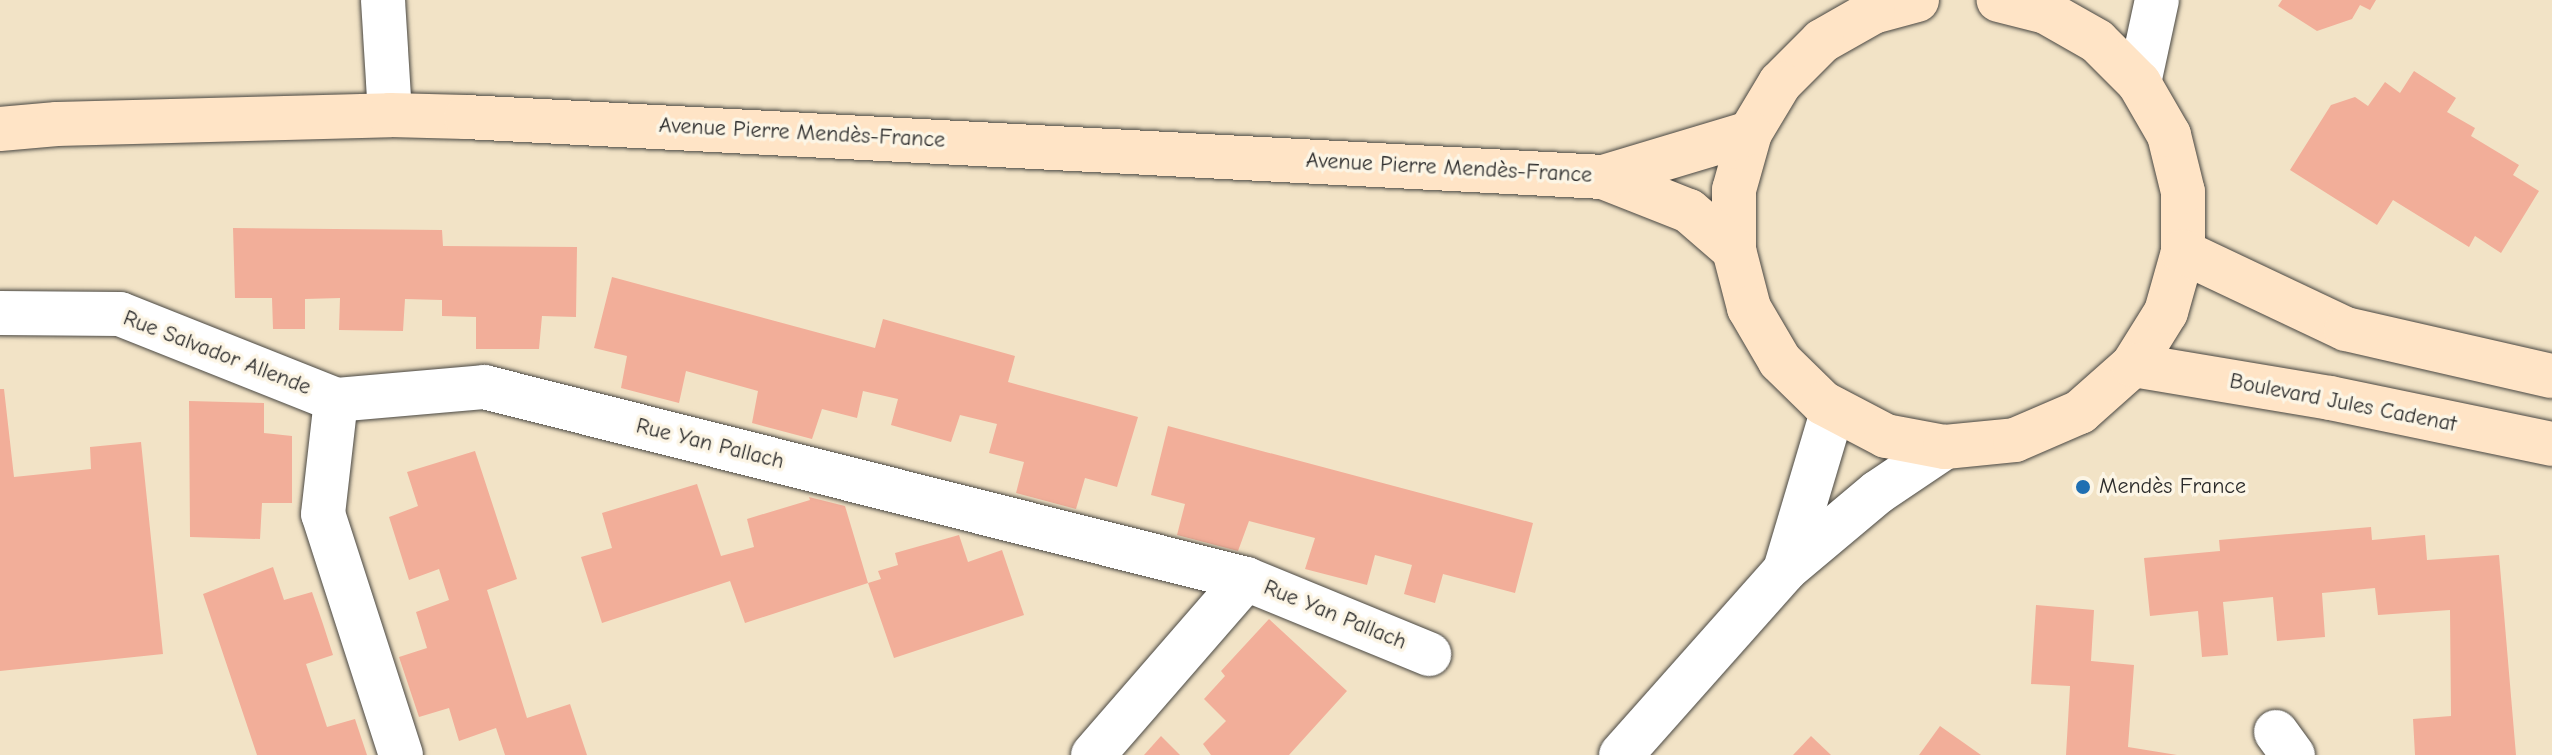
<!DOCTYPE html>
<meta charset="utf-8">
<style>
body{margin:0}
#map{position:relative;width:2552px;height:755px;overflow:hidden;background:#f2e3c6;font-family:"Comic Neue",sans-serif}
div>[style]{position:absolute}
.building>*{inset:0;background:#f2ae99}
.roads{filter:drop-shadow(0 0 2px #494742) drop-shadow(0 0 2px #494742)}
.street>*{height:44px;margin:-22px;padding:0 22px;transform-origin:22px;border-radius:22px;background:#fff}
.secondary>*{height:44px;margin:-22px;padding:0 22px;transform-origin:22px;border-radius:22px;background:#ffe4c6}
.dots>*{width:22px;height:22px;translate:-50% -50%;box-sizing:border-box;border:4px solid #fcf5e5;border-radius:50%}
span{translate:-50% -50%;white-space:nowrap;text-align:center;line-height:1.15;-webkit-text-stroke:7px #fcf5e5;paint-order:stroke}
.street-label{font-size:22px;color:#2b2b2b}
.poi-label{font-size:22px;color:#2b2b2b}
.left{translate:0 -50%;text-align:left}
</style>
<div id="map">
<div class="building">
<i style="clip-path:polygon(2282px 0,2376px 0,2370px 10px,2360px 5px,2352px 19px,2317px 31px,2278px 6px)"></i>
<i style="clip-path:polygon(2414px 71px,2456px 98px,2447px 112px,2475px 128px,2471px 136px,2519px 165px,2513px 175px,2539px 191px,2501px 253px,2475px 236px,2469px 247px,2393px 200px,2377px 225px,2290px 170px,2331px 105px,2355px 97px,2368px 106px,2385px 82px,2400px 93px)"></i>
<i style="clip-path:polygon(233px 228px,442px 230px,443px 246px,577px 247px,576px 317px,542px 316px,539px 349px,476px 349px,476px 317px,442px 316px,442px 300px,405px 299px,403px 331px,339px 330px,340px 298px,305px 299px,305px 329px,273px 329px,272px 298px,235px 298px)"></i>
<i style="clip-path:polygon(612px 277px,875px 348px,883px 319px,1015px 356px,1008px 382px,1138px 417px,1117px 487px,1085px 478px,1076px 509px,1016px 493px,1024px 462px,989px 453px,997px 424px,960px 415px,951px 442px,891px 425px,898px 399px,863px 391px,857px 418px,822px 409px,812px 439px,752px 423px,758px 391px,686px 371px,679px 403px,621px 388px,627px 356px,594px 348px)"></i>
<i style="clip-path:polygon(0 389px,4px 389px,14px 477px,91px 469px,90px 447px,141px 442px,163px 654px,0 671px)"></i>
<i style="clip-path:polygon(189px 401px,264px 403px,264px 433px,292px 436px,292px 503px,262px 503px,260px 539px,190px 537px)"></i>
<i style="clip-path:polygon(1168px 426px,1533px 523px,1515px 593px,1443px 574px,1435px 603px,1404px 594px,1412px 565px,1375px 555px,1367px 585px,1305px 569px,1315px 538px,1249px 521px,1238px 551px,1177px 535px,1185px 504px,1151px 495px)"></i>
<i style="clip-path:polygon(475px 451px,517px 579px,487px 590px,527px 718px,570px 704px,587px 755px,505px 755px,496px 728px,459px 741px,449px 708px,419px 717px,399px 657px,427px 648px,416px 612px,449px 600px,439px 569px,409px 580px,389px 517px,418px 506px,407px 472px)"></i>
<i style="clip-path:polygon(697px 484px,721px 556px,754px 547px,747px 519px,810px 500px,809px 497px,845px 506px,868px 583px,745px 623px,730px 581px,602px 623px,581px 557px,612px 548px,602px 513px)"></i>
<i style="clip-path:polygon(2371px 527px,2372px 540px,2425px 535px,2427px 560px,2499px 555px,2516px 755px,2415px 755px,2413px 719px,2451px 716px,2450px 610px,2378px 615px,2375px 588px,2322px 593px,2325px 637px,2277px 641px,2273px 597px,2223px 602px,2228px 655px,2202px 657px,2198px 611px,2150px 616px,2144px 558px,2220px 551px,2219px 540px)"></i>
<i style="clip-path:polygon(959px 535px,968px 562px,1002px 550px,1024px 615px,894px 658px,868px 583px,881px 579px,878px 571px,898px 565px,895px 553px)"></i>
<i style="clip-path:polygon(273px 567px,284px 600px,312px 592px,323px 624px,333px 655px,306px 664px,327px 727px,355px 719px,367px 755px,257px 755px,203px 594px)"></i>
<i style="clip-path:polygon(2036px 605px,2094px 610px,2091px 661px,2134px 665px,2128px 747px,2177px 755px,2066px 755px,2070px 686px,2031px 684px)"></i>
<i style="clip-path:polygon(1269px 619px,1347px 691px,1289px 755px,1211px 755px,1203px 744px,1226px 721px,1204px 699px,1225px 676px,1221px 671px)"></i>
<i style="clip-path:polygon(1940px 726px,1981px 755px,1919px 755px)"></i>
<i style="clip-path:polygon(1161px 736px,1180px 755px,1144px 755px)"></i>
<i style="clip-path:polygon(1811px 736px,1831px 755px,1793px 755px)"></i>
</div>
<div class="roads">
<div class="street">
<i style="left:383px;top:0;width:115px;rotate:86.5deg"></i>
<i style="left:2139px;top:83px;width:85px;rotate:-77.8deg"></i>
<i style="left:0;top:313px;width:120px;rotate:0.5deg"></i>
<i style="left:120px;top:314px;width:232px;rotate:21.7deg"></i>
<i style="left:1785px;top:570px;width:168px;rotate:-73.4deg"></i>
<i style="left:2276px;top:732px;width:29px;rotate:54deg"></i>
<i style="left:401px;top:755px;width:253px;rotate:-107.9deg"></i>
<i style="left:323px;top:514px;width:115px;rotate:-83.5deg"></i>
<i style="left:336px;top:400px;width:149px;rotate:-5deg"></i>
<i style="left:484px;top:387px;width:786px;rotate:14.14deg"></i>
<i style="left:1246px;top:579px;width:198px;rotate:22.3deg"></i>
<i style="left:1093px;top:755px;width:233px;rotate:-49deg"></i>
<i style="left:1621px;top:755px;width:247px;rotate:-48.4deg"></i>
<i style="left:1785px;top:570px;width:121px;rotate:-40deg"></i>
<i style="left:1878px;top:492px;width:81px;rotate:-33.9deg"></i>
</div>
<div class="secondary">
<i style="left:1917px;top:0;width:46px;rotate:164.7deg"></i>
<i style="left:1873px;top:12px;width:59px;rotate:150.4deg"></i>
<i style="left:1822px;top:41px;width:59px;rotate:135deg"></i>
<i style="left:1780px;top:83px;width:58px;rotate:121deg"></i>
<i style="left:1750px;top:133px;width:59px;rotate:105.7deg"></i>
<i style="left:1734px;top:190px;width:60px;rotate:90deg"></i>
<i style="left:1734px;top:250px;width:60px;rotate:75.5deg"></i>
<i style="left:1749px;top:308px;width:61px;rotate:59.7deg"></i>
<i style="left:1780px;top:361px;width:60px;rotate:44.3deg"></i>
<i style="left:1823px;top:403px;width:71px;rotate:27.6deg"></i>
<i style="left:1886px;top:436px;width:60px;rotate:10.6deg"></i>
<i style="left:1945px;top:447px;width:70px;rotate:-5.7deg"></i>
<i style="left:2015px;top:440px;width:71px;rotate:-23.3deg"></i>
<i style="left:2080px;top:412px;width:71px;rotate:-41.6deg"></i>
<i style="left:2133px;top:365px;width:62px;rotate:-58.1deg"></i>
<i style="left:2166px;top:312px;width:62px;rotate:-74.2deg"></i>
<i style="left:2183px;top:252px;width:60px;rotate:-90deg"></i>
<i style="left:2183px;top:192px;width:59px;rotate:-103.8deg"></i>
<i style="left:2169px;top:135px;width:60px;rotate:-120deg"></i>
<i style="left:2139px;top:83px;width:59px;rotate:-135deg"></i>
<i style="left:2097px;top:41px;width:59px;rotate:-150.4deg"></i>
<i style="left:2046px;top:12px;width:49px;rotate:-165.7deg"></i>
<i style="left:0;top:129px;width:57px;rotate:-5deg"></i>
<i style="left:57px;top:124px;width:333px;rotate:-1.5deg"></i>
<i style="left:390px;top:115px;width:76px;rotate:1.5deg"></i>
<i style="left:466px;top:117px;width:1139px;rotate:3.02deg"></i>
<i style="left:1603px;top:177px;width:92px;rotate:21.6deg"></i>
<i style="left:1689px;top:211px;width:60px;rotate:40.9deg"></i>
<i style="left:1603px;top:177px;width:153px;rotate:-16.7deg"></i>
<i style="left:2183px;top:252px;width:180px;rotate:25.3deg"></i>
<i style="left:2346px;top:329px;width:211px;rotate:12.9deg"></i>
<i style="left:2133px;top:365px;width:200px;rotate:9.5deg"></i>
<i style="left:2330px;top:398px;width:227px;rotate:11.7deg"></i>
</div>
</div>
<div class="dots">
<i style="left:2083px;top:487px;background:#1f6fb2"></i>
</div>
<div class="street-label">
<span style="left:802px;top:133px;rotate:3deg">Avenue Pierre Mendès-France</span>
<span style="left:1449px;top:168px;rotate:3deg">Avenue Pierre Mendès-France</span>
<span style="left:217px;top:353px;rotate:21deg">Rue Salvador Allende</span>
<span style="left:2343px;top:403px;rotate:11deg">Boulevard Jules Cadenat</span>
<span style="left:710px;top:444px;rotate:14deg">Rue Yan Pallach</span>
<span style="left:1335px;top:615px;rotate:22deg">Rue Yan Pallach</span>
</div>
<div class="poi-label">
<span class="left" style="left:2099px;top:487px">Mendès France</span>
</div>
</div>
